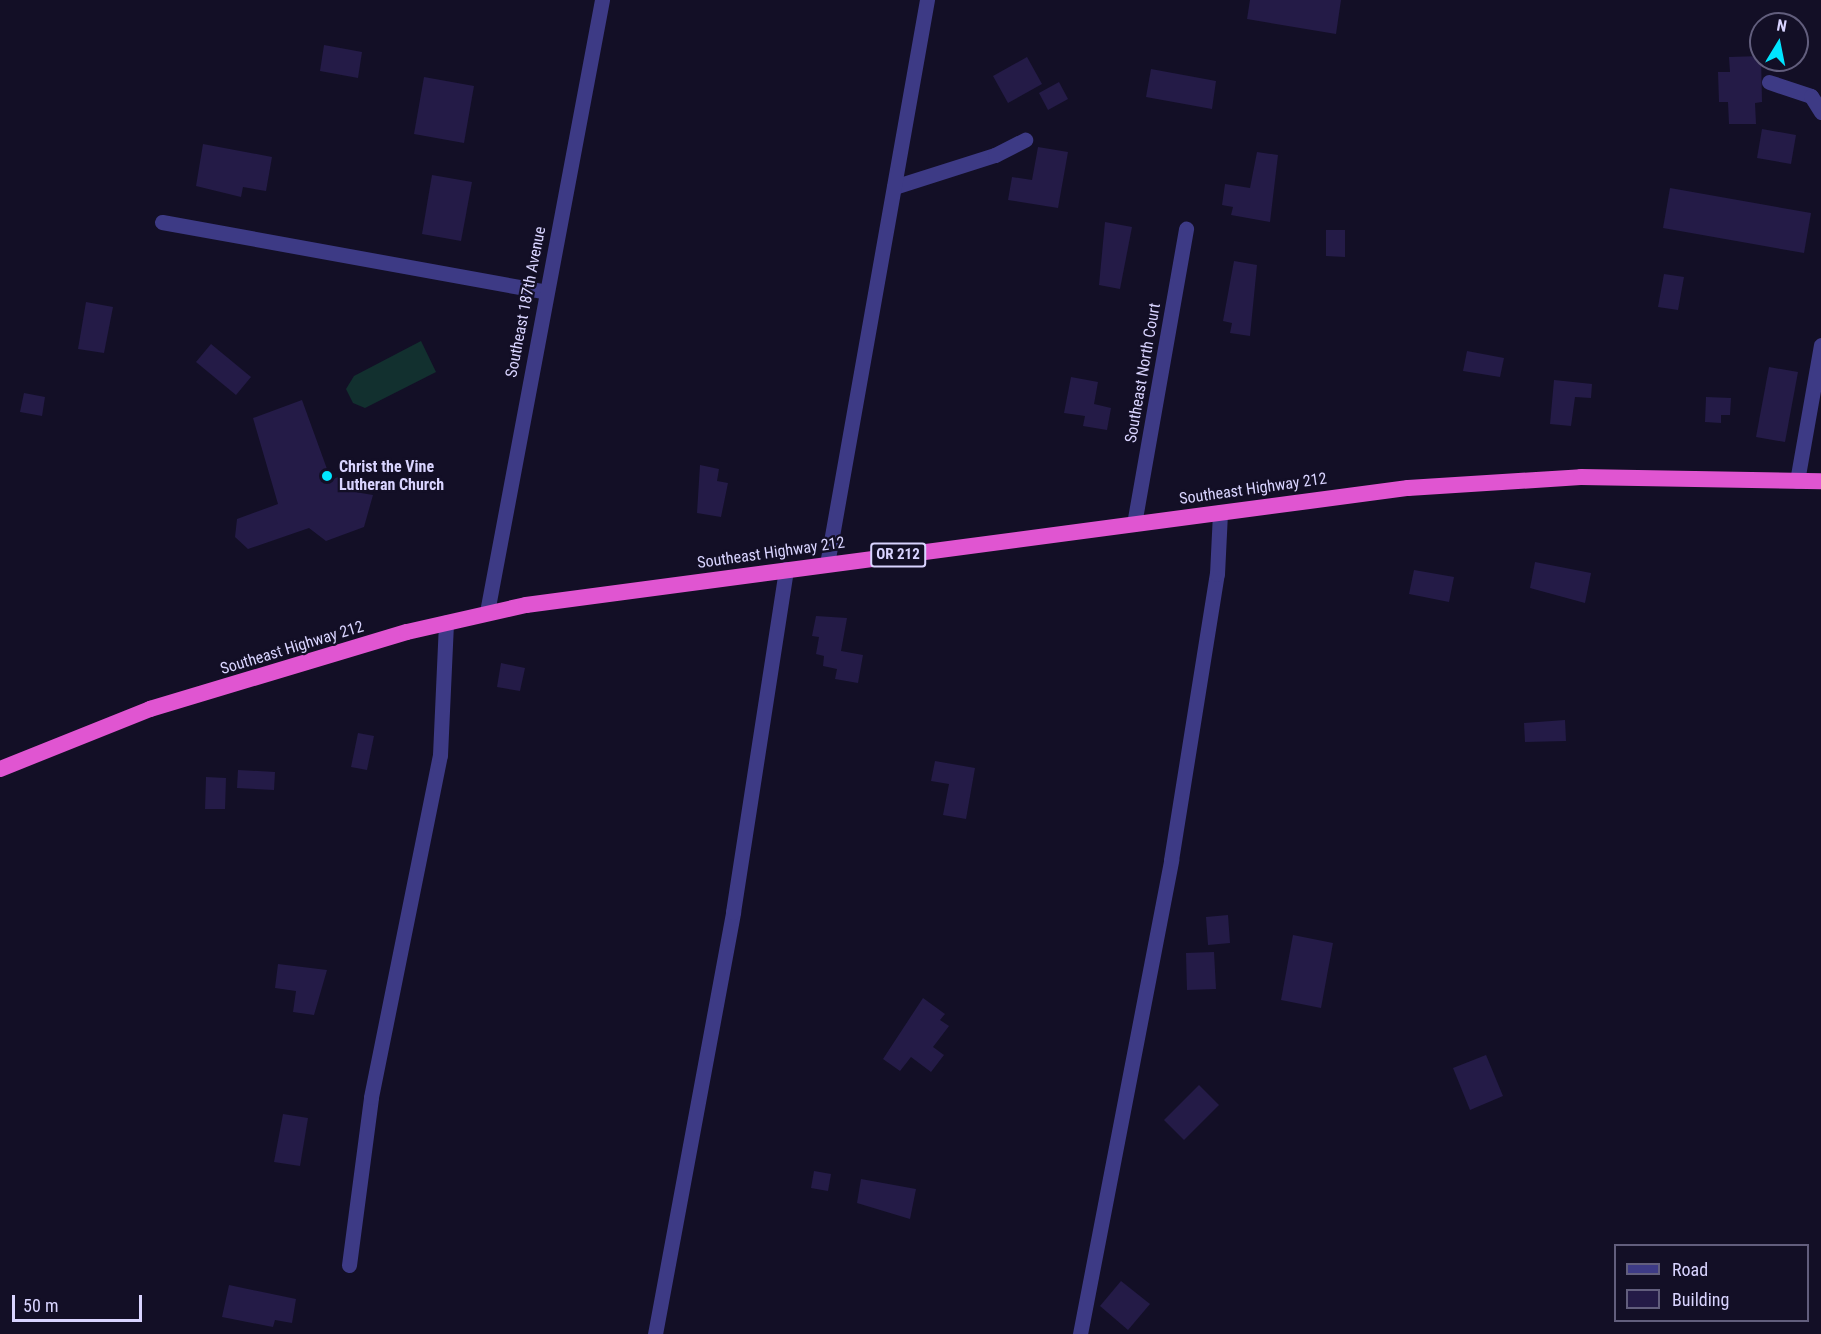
<!DOCTYPE html>
<style>
body{margin:0}
#map{position:relative;width:1821px;height:1334px;overflow:hidden;background:#130f26;font-family:"Roboto Condensed",sans-serif}
div>[style]{position:absolute}
.green>*{inset:0;background:#12302f}
.building>*{inset:0;background:#241b47}
.minor>*{height:15px;margin:-7.5px;padding:0 7.5px;transform-origin:7.5px;border-radius:7.5px;background:#3d3a85}
.trunk>*{height:16px;margin:-8px;padding:0 8px;transform-origin:8px;border-radius:8px;background:#e055d1}
.dots>*{width:16px;height:16px;translate:-50% -50%;box-sizing:border-box;border:3px solid #130f26;border-radius:50%}
span{translate:-50% -50%;white-space:nowrap;text-align:center;line-height:1.15;-webkit-text-stroke:4.5px #130f26;paint-order:stroke}
.shield-label span{padding:2px 4px;background:#130f26;border:2px solid;border-radius:4px;-webkit-text-stroke-width:0}
.shield-label{font-size:15px;color:#d9d4ff;font-weight:700}
.street-label{font-size:16px;color:#d9d4ff}
.poi-label{font-size:16px;color:#d9d4ff;font-weight:700}
.left{translate:0 -50%;text-align:left}
.legend{position:absolute;left:1614px;top:1244px;width:195px;height:78px;box-sizing:border-box;background:#130f26;border:2px solid #625e7d;margin:0;padding:8px 10px;list-style:none;font-size:18px;color:#d9d4ff}
.legend li{display:flex;align-items:center;gap:12px;height:30px}
.legend b{width:30px;border:2px solid #625e7d}
.north{position:absolute;left:1749px;top:12px;width:60px;height:60px;box-sizing:border-box;background:#130f26;border:2px solid #625e7d;border-radius:50%;rotate:10deg;font-size:16px;font-weight:700;line-height:24px;text-align:center;color:#d9d4ff}
.north::after{content:'';display:block;margin:auto;width:21px;height:27px;background:#00e5ff;clip-path:polygon(50% 0,100% 100%,50% 72%,0 100%)}
.scale{position:absolute;left:12px;top:1295px;width:130px;height:27px;box-sizing:border-box;border:3px solid #d9d4ff;border-top:0;padding-left:8px;font-size:18px;line-height:21px;white-space:nowrap;color:#d9d4ff;-webkit-text-stroke:4px #130f26;paint-order:stroke}
</style>
<div id="map">
<div class="green">
<i style="clip-path:polygon(421px 341px,436px 372px,365px 408px,353px 403px,346px 389px,354px 376px)"></i>
</div>
<div class="building">
<i style="clip-path:polygon(1250px 0,1341px 0,1336px 34px,1247px 19px)"></i>
<i style="clip-path:polygon(324px 45px,362px 52px,358px 78px,320px 71px)"></i>
<i style="clip-path:polygon(1761px 56px,1762px 102px,1755px 103px,1756px 124px,1729px 124px,1728px 102px,1719px 102px,1718px 72px,1730px 72px,1729px 57px)"></i>
<i style="clip-path:polygon(1027px 57px,1042px 84px,1008px 103px,993px 76px)"></i>
<i style="clip-path:polygon(1151px 69px,1216px 81px,1212px 109px,1146px 97px)"></i>
<i style="clip-path:polygon(424px 77px,474px 86px,464px 143px,414px 134px)"></i>
<i style="clip-path:polygon(1059px 82px,1068px 99px,1048px 110px,1039px 93px)"></i>
<i style="clip-path:polygon(1762px 129px,1796px 135px,1791px 164px,1757px 158px)"></i>
<i style="clip-path:polygon(203px 144px,272px 157px,266px 191px,243px 187px,241px 197px,196px 186px)"></i>
<i style="clip-path:polygon(1038px 147px,1068px 152px,1058px 208px,1008px 200px,1012px 177px,1032px 180px)"></i>
<i style="clip-path:polygon(1257px 152px,1278px 155px,1270px 222px,1231px 215px,1233px 207px,1222px 205px,1225px 184px,1250px 188px)"></i>
<i style="clip-path:polygon(432px 175px,472px 182px,461px 241px,422px 234px)"></i>
<i style="clip-path:polygon(1670px 188px,1811px 213px,1804px 253px,1663px 228px)"></i>
<i style="clip-path:polygon(1105px 222px,1132px 227px,1120px 289px,1099px 285px)"></i>
<i style="clip-path:polygon(1326px 230px,1345px 230px,1345px 257px,1326px 256px)"></i>
<i style="clip-path:polygon(1234px 261px,1257px 265px,1250px 336px,1230px 333px,1232px 323px,1223px 321px)"></i>
<i style="clip-path:polygon(1664px 274px,1684px 277px,1678px 310px,1658px 307px)"></i>
<i style="clip-path:polygon(86px 302px,113px 307px,104px 353px,78px 349px)"></i>
<i style="clip-path:polygon(211px 344px,251px 377px,236px 395px,196px 362px)"></i>
<i style="clip-path:polygon(1467px 351px,1504px 358px,1500px 377px,1463px 371px)"></i>
<i style="clip-path:polygon(1769px 367px,1798px 372px,1785px 442px,1756px 437px)"></i>
<i style="clip-path:polygon(1071px 377px,1098px 382px,1094px 404px,1111px 408px,1107px 430px,1083px 426px,1085px 416px,1064px 413px)"></i>
<i style="clip-path:polygon(1554px 380px,1592px 384px,1591px 398px,1575px 397px,1571px 426px,1550px 424px)"></i>
<i style="clip-path:polygon(24px 393px,45px 397px,42px 416px,20px 412px)"></i>
<i style="clip-path:polygon(1706px 397px,1731px 398px,1730px 415px,1721px 415px,1721px 423px,1705px 422px)"></i>
<i style="clip-path:polygon(302px 400px,331px 480px,338px 477px,355px 492px,373px 495px,364px 527px,326px 541px,309px 528px,248px 549px,235px 537px,237px 519px,278px 504px,253px 418px)"></i>
<i style="clip-path:polygon(700px 465px,719px 469px,717px 481px,728px 483px,721px 517px,697px 513px)"></i>
<i style="clip-path:polygon(1535px 562px,1591px 573px,1585px 603px,1530px 588px)"></i>
<i style="clip-path:polygon(1414px 570px,1454px 577px,1449px 602px,1409px 594px)"></i>
<i style="clip-path:polygon(816px 616px,847px 618px,841px 651px,863px 655px,858px 683px,835px 679px,837px 669px,823px 666px,824px 656px,816px 654px,819px 637px,812px 636px)"></i>
<i style="clip-path:polygon(501px 663px,525px 668px,520px 691px,497px 687px)"></i>
<i style="clip-path:polygon(1565px 720px,1566px 741px,1525px 742px,1524px 723px)"></i>
<i style="clip-path:polygon(358px 733px,374px 736px,367px 770px,351px 767px)"></i>
<i style="clip-path:polygon(935px 761px,975px 768px,966px 819px,943px 815px,949px 784px,931px 781px)"></i>
<i style="clip-path:polygon(238px 770px,275px 772px,274px 790px,237px 788px)"></i>
<i style="clip-path:polygon(206px 777px,226px 778px,225px 809px,205px 809px)"></i>
<i style="clip-path:polygon(1228px 915px,1230px 943px,1208px 945px,1206px 917px)"></i>
<i style="clip-path:polygon(1293px 935px,1333px 943px,1321px 1008px,1281px 1000px)"></i>
<i style="clip-path:polygon(1214px 952px,1216px 989px,1187px 990px,1186px 953px)"></i>
<i style="clip-path:polygon(278px 964px,327px 970px,314px 1015px,293px 1012px,296px 991px,275px 988px)"></i>
<i style="clip-path:polygon(923px 998px,945px 1014px,940px 1020px,949px 1026px,933px 1047px,944px 1055px,931px 1072px,911px 1057px,900px 1071px,883px 1059px)"></i>
<i style="clip-path:polygon(1486px 1055px,1503px 1096px,1470px 1110px,1453px 1068px)"></i>
<i style="clip-path:polygon(1199px 1085px,1219px 1105px,1184px 1140px,1164px 1120px)"></i>
<i style="clip-path:polygon(283px 1114px,308px 1118px,300px 1166px,274px 1162px)"></i>
<i style="clip-path:polygon(814px 1171px,831px 1174px,828px 1191px,811px 1188px)"></i>
<i style="clip-path:polygon(861px 1179px,916px 1189px,910px 1219px,857px 1203px)"></i>
<i style="clip-path:polygon(1121px 1281px,1150px 1304px,1128px 1330px,1100px 1306px)"></i>
<i style="clip-path:polygon(229px 1285px,296px 1299px,292px 1323px,275px 1320px,273px 1327px,222px 1317px)"></i>
</div>
<div class="minor">
<i style="left:1769px;top:82px;width:44px;rotate:18.4deg"></i>
<i style="left:1811px;top:96px;width:19px;rotate:58deg"></i>
<i style="left:894px;top:187px;width:106px;rotate:-17.6deg"></i>
<i style="left:995px;top:155px;width:34px;rotate:-27deg"></i>
<i style="left:162px;top:222px;width:390px;rotate:10.3deg"></i>
<i style="left:1797px;top:481px;width:138px;rotate:-80deg"></i>
<i style="left:1134px;top:524px;width:300px;rotate:-80deg"></i>
<i style="left:827px;top:564px;width:573px;rotate:-79.95deg"></i>
<i style="left:487px;top:612px;width:623px;rotate:-79.36deg"></i>
<i style="left:349px;top:1265px;width:169px;rotate:-82.5deg"></i>
<i style="left:371px;top:1097px;width:349px;rotate:-78.6deg"></i>
<i style="left:440px;top:755px;width:133px;rotate:-87.4deg"></i>
<i style="left:655px;top:1334px;width:429px;rotate:-79.5deg"></i>
<i style="left:733px;top:912px;width:347px;rotate:-81.2deg"></i>
<i style="left:1080px;top:1334px;width:483px;rotate:-79.1deg"></i>
<i style="left:1171px;top:860px;width:290px;rotate:-80.9deg"></i>
<i style="left:1217px;top:574px;width:62px;rotate:-87.2deg"></i>
</div>
<div class="trunk">
<i style="left:0;top:769px;width:162px;rotate:-21.8deg"></i>
<i style="left:150px;top:709px;width:268px;rotate:-16.7deg"></i>
<i style="left:407px;top:632px;width:122px;rotate:-12.8deg"></i>
<i style="left:526px;top:605px;width:890px;rotate:-7.56deg"></i>
<i style="left:1408px;top:488px;width:173px;rotate:-3.6deg"></i>
<i style="left:1581px;top:477px;width:240px;rotate:1deg"></i>
</div>
<div class="dots">
<i style="left:327px;top:476px;background:#00e5ff"></i>
</div>
<div class="shield-label">
<span style="left:898px;top:555px">OR 212</span>
</div>
<div class="street-label">
<span style="left:526px;top:302px;rotate:-79deg">Southeast 187th Avenue</span>
<span style="left:1143px;top:373px;rotate:-80deg">Southeast North Court</span>
<span style="left:1253px;top:489px;rotate:-8deg">Southeast Highway 212</span>
<span style="left:771px;top:553px;rotate:-8deg">Southeast Highway 212</span>
<span style="left:292px;top:648px;rotate:-17deg">Southeast Highway 212</span>
</div>
<div class="poi-label">
<span class="left" style="left:339px;top:476px">Christ the Vine<br>Lutheran Church</span>
</div>
<ul class="legend">
<li><b style="height:8px;background:#3d3a85"></b>Road</li>
<li><b style="height:16px;background:#241b47"></b>Building</li>
</ul>
<div class="north">N</div>
<div class="scale">50 m</div>
</div>
